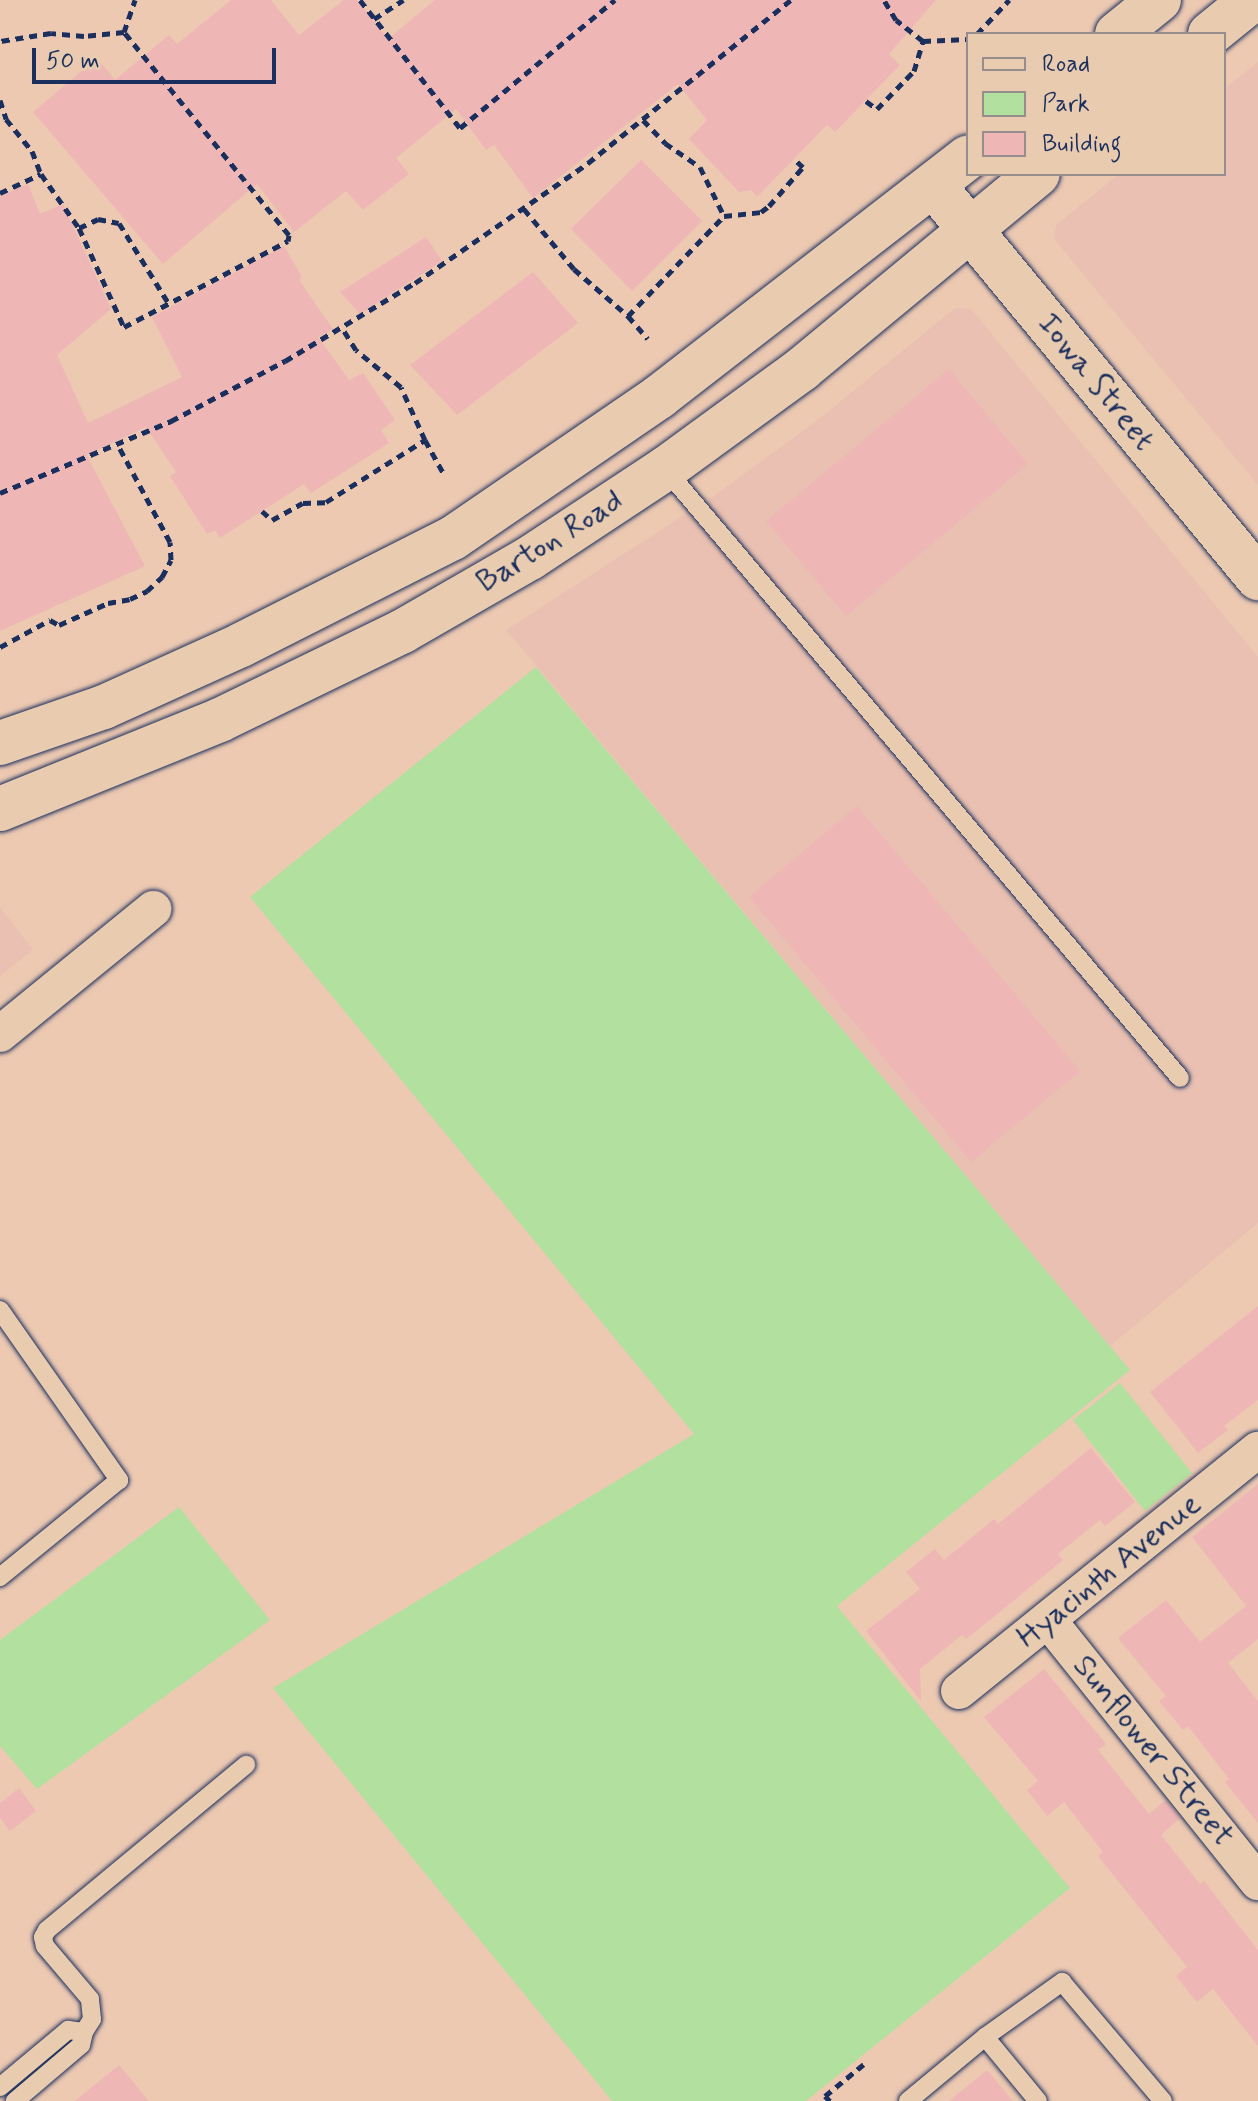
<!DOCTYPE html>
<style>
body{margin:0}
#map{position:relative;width:1258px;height:2101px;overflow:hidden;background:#edc9b2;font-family:Mynerve,sans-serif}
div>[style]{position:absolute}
.built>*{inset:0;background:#e9c0b1}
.green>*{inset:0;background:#b2e09f}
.building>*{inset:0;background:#eeb6b5}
.path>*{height:5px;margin-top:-2.5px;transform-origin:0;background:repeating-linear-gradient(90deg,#1b2f5e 0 8px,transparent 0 14px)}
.roads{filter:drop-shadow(0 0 2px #1b2f5e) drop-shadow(0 0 2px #1b2f5e)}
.service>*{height:18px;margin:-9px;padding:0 9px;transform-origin:9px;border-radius:9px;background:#e9ccb0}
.minor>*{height:36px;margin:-18px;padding:0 18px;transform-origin:18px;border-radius:18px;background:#e9ccb0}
.tertiary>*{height:44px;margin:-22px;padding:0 22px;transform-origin:22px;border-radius:22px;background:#e9ccb0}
.secondary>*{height:44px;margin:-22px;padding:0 22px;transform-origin:22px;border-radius:22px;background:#e9ccb0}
span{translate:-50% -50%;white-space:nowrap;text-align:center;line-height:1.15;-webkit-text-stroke:7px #e9ccb0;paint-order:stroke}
.street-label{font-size:32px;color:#1b2f5e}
.legend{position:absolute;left:966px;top:32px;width:260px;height:144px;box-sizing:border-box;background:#e9ccb0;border:2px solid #978d8f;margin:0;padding:10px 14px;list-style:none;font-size:24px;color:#1b2f5e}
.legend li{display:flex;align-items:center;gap:16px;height:40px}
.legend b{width:40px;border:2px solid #978d8f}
.scale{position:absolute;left:32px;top:48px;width:244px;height:36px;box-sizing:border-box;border:4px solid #1b2f5e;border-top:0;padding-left:10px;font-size:24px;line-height:28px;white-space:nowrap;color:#1b2f5e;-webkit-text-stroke:6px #e9ccb0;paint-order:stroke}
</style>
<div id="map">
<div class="built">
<i style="clip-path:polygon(1258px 62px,1258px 485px,1054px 239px,1056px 225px,1119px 174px,1224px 174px,1224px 89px)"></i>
<i style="clip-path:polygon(955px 308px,971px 309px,1258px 657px,1258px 1223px,1110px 1346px,506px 630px,718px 493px,820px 418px)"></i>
<i style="clip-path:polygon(0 907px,33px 950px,0 976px)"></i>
</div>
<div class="green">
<i style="clip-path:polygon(536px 667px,1130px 1370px,837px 1606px,1070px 1888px,806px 2101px,612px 2101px,273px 1688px,694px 1434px,250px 897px)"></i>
<i style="clip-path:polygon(1120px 1383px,1192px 1473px,1145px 1511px,1073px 1420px)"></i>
<i style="clip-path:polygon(179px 1507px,270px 1620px,37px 1789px,0 1746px,0 1640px)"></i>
</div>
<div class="building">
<i style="clip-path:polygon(231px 0,271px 0,299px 35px,344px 0,357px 0,388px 39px,435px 0,936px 0,889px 54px,900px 65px,835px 132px,827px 125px,757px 197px,751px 190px,739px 192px,689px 139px,707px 120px,678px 84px,533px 198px,494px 145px,486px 150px,456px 109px,396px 158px,409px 174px,363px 210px,346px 191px,294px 232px,257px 184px,163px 264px,33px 112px,97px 58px,115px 80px,169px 35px,177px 44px)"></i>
<i style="clip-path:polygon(641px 160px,702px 221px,632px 291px,571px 229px)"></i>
<i style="clip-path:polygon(28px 184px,40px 214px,63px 204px,111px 309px,57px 355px,88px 423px,182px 377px,152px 317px,284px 246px,302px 277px,299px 280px,333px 329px,318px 337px,349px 380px,363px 373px,395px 420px,381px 430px,389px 443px,311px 493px,304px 484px,220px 538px,215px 530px,207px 534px,170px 476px,176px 472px,146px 427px,89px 454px,87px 456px,145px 566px,0 631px,0 196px)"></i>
<i style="clip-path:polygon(426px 237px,442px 261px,360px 314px,340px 292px)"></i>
<i style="clip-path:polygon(533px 272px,578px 323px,457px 415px,410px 365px)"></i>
<i style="clip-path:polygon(949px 369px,1028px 464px,846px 616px,766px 521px)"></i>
<i style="clip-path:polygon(857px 806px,1080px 1071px,971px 1162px,749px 897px)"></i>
<i style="clip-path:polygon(1258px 1306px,1258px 1400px,1224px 1426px,1228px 1430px,1198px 1453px,1150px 1392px)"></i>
<i style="clip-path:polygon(1091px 1448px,1135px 1502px,1105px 1526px,1100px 1520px,1058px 1554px,1063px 1560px,995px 1616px,966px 1639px,962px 1635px,920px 1669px,921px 1701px,866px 1631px,920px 1589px,906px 1572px,935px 1549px,944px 1560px,994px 1519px,998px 1524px)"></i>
<i style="clip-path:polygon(1258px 1484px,1258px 1639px,1228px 1663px,1258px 1701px,1258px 1823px,1225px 1782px,1229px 1779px,1188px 1726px,1183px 1730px,1159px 1701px,1166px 1696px,1118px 1638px,1166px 1600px,1200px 1642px,1246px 1606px,1192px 1537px)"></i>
<i style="clip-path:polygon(1044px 1669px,1106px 1744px,1098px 1750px,1149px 1814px,1166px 1800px,1180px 1818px,1161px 1835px,1200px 1884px,1204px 1881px,1258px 1950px,1258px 2046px,1213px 1989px,1197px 2002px,1176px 1976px,1187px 1967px,1098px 1856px,1103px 1852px,1064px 1802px,1047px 1816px,1027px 1790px,1038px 1781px,984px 1717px)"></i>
<i style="clip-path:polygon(19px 1788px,36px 1811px,10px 1831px,0 1818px,0 1803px)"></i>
<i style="clip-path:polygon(119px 2065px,149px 2101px,75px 2101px)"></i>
<i style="clip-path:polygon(987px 2070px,1013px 2101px,949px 2101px)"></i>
</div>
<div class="path">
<i style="left:360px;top:0;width:162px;rotate:52deg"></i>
<i style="left:460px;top:128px;width:201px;rotate:-39.6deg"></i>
<i style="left:374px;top:19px;width:35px;rotate:-33deg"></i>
<i style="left:124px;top:32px;width:34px;rotate:-71deg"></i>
<i style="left:977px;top:34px;width:47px;rotate:-46.7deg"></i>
<i style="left:923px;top:41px;width:45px;rotate:-2.5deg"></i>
<i style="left:0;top:100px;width:20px;rotate:72deg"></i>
<i style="left:6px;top:119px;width:41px;rotate:50.9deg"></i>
<i style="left:32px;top:151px;width:25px;rotate:69deg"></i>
<i style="left:41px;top:174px;width:66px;rotate:54.9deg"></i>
<i style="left:79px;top:228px;width:109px;rotate:65.6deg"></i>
<i style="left:124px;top:327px;width:185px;rotate:-27.7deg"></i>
<i style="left:288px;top:241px;width:6px;rotate:-81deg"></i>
<i style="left:289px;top:235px;width:262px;rotate:-129.1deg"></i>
<i style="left:124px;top:32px;width:40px;rotate:174.3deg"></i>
<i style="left:84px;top:36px;width:33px;rotate:-175deg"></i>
<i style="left:51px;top:33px;width:51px;rotate:170.9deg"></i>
<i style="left:866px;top:101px;width:14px;rotate:36deg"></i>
<i style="left:877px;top:109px;width:53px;rotate:-45.8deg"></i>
<i style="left:914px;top:71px;width:31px;rotate:-73deg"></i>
<i style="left:923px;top:41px;width:34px;rotate:-142deg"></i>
<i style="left:896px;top:20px;width:23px;rotate:-121deg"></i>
<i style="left:643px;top:120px;width:32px;rotate:46deg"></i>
<i style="left:665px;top:143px;width:42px;rotate:34.4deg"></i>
<i style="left:700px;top:167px;width:55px;rotate:63.9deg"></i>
<i style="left:724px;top:216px;width:37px;rotate:-6deg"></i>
<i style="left:761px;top:212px;width:10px;rotate:-37deg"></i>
<i style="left:769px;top:206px;width:52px;rotate:-48.9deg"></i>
<i style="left:803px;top:167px;width:12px;rotate:-138deg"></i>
<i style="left:0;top:193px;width:45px;rotate:-24.9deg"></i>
<i style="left:524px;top:209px;width:78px;rotate:50.2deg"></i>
<i style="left:574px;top:269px;width:72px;rotate:41deg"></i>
<i style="left:628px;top:316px;width:139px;rotate:-46.2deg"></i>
<i style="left:79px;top:228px;width:21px;rotate:-25deg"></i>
<i style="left:98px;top:219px;width:21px;rotate:11deg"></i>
<i style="left:119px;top:223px;width:95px;rotate:58.3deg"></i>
<i style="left:628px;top:316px;width:30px;rotate:49deg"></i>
<i style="left:425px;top:440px;width:39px;rotate:61deg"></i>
<i style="left:0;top:493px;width:186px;rotate:-22.8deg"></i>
<i style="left:171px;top:421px;width:129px;rotate:-27.8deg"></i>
<i style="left:285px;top:361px;width:152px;rotate:-31deg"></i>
<i style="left:415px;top:283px;width:211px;rotate:-34.7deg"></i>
<i style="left:588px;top:163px;width:260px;rotate:-38.8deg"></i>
<i style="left:262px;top:511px;width:13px;rotate:42deg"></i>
<i style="left:272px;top:520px;width:35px;rotate:-29deg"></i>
<i style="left:303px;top:503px;width:23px;rotate:-2deg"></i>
<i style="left:326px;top:502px;width:117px;rotate:-32.1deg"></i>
<i style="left:425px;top:440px;width:58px;rotate:-114.4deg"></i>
<i style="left:401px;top:387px;width:58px;rotate:-140.6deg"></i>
<i style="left:356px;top:350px;width:26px;rotate:-122deg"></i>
<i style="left:0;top:647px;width:57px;rotate:-28.4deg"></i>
<i style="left:50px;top:620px;width:10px;rotate:29deg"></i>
<i style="left:59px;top:625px;width:54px;rotate:-24.2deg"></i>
<i style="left:108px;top:603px;width:22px;rotate:-10deg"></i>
<i style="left:130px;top:599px;width:19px;rotate:-25deg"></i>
<i style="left:147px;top:591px;width:21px;rotate:-43deg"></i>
<i style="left:162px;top:577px;width:19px;rotate:-62deg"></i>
<i style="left:171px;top:560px;width:18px;rotate:-93deg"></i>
<i style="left:170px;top:542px;width:110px;rotate:-118.2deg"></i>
<i style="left:830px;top:2101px;width:7px;rotate:-135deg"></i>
<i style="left:825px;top:2096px;width:50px;rotate:-39.4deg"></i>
</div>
<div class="roads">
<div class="service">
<i style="left:666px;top:470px;width:796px;rotate:49.79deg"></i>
<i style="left:0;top:1310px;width:208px;rotate:55deg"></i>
<i style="left:119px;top:1480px;width:154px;rotate:140.8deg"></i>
<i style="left:84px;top:2032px;width:15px;rotate:-58deg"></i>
<i style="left:92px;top:2019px;width:20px;rotate:-96deg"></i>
<i style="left:90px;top:1999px;width:70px;rotate:-130.3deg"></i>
<i style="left:45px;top:1946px;width:9px;rotate:-103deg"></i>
<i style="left:43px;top:1937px;width:8px;rotate:-60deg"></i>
<i style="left:47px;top:1930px;width:259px;rotate:-39.7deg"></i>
<i style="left:985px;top:2037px;width:83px;rotate:50.4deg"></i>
<i style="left:0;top:2087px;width:89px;rotate:-40deg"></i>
<i style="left:68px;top:2030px;width:16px;rotate:7deg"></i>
<i style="left:84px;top:2032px;width:13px;rotate:103deg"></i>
<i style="left:81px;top:2045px;width:87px;rotate:139.7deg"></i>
<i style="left:908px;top:2101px;width:100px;rotate:-39.7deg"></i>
<i style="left:985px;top:2037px;width:95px;rotate:-35.5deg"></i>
<i style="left:1062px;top:1982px;width:156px;rotate:49.7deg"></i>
</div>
<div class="minor">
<i style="left:0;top:1034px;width:198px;rotate:-39.2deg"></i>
<i style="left:1048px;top:1620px;width:336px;rotate:51.3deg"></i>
<i style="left:959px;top:1691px;width:384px;rotate:-38.9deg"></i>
</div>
<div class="tertiary">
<i style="left:934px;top:186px;width:509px;rotate:50.43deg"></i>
</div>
<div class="secondary">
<i style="left:1117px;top:34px;width:54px;rotate:-39deg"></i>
<i style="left:1210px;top:34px;width:54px;rotate:-39deg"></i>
<i style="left:0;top:743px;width:110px;rotate:-19.1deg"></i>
<i style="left:104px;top:707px;width:150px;rotate:-24.3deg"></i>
<i style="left:241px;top:645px;width:237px;rotate:-26.8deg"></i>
<i style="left:453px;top:538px;width:250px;rotate:-34.4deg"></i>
<i style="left:659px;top:397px;width:391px;rotate:-37.8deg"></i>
<i style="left:0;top:809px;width:237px;rotate:-22deg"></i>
<i style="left:220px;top:720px;width:203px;rotate:-25.9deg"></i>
<i style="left:403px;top:631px;width:146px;rotate:-29.9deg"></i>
<i style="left:530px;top:558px;width:162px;rotate:-33.4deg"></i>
<i style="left:665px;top:469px;width:170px;rotate:-36.1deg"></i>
<i style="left:802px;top:369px;width:306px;rotate:-39.6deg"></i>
</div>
</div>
<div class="street-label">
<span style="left:1096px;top:382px;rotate:51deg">Iowa Street</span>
<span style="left:550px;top:542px;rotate:-32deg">Barton Road</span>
<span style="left:1109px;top:1571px;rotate:-39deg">Hyacinth Avenue</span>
<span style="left:1153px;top:1751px;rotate:51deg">Sunflower Street</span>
</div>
<ul class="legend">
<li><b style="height:10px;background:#e9ccb0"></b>Road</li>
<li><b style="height:22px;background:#b2e09f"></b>Park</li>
<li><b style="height:22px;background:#eeb6b5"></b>Building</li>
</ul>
<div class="scale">50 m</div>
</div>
